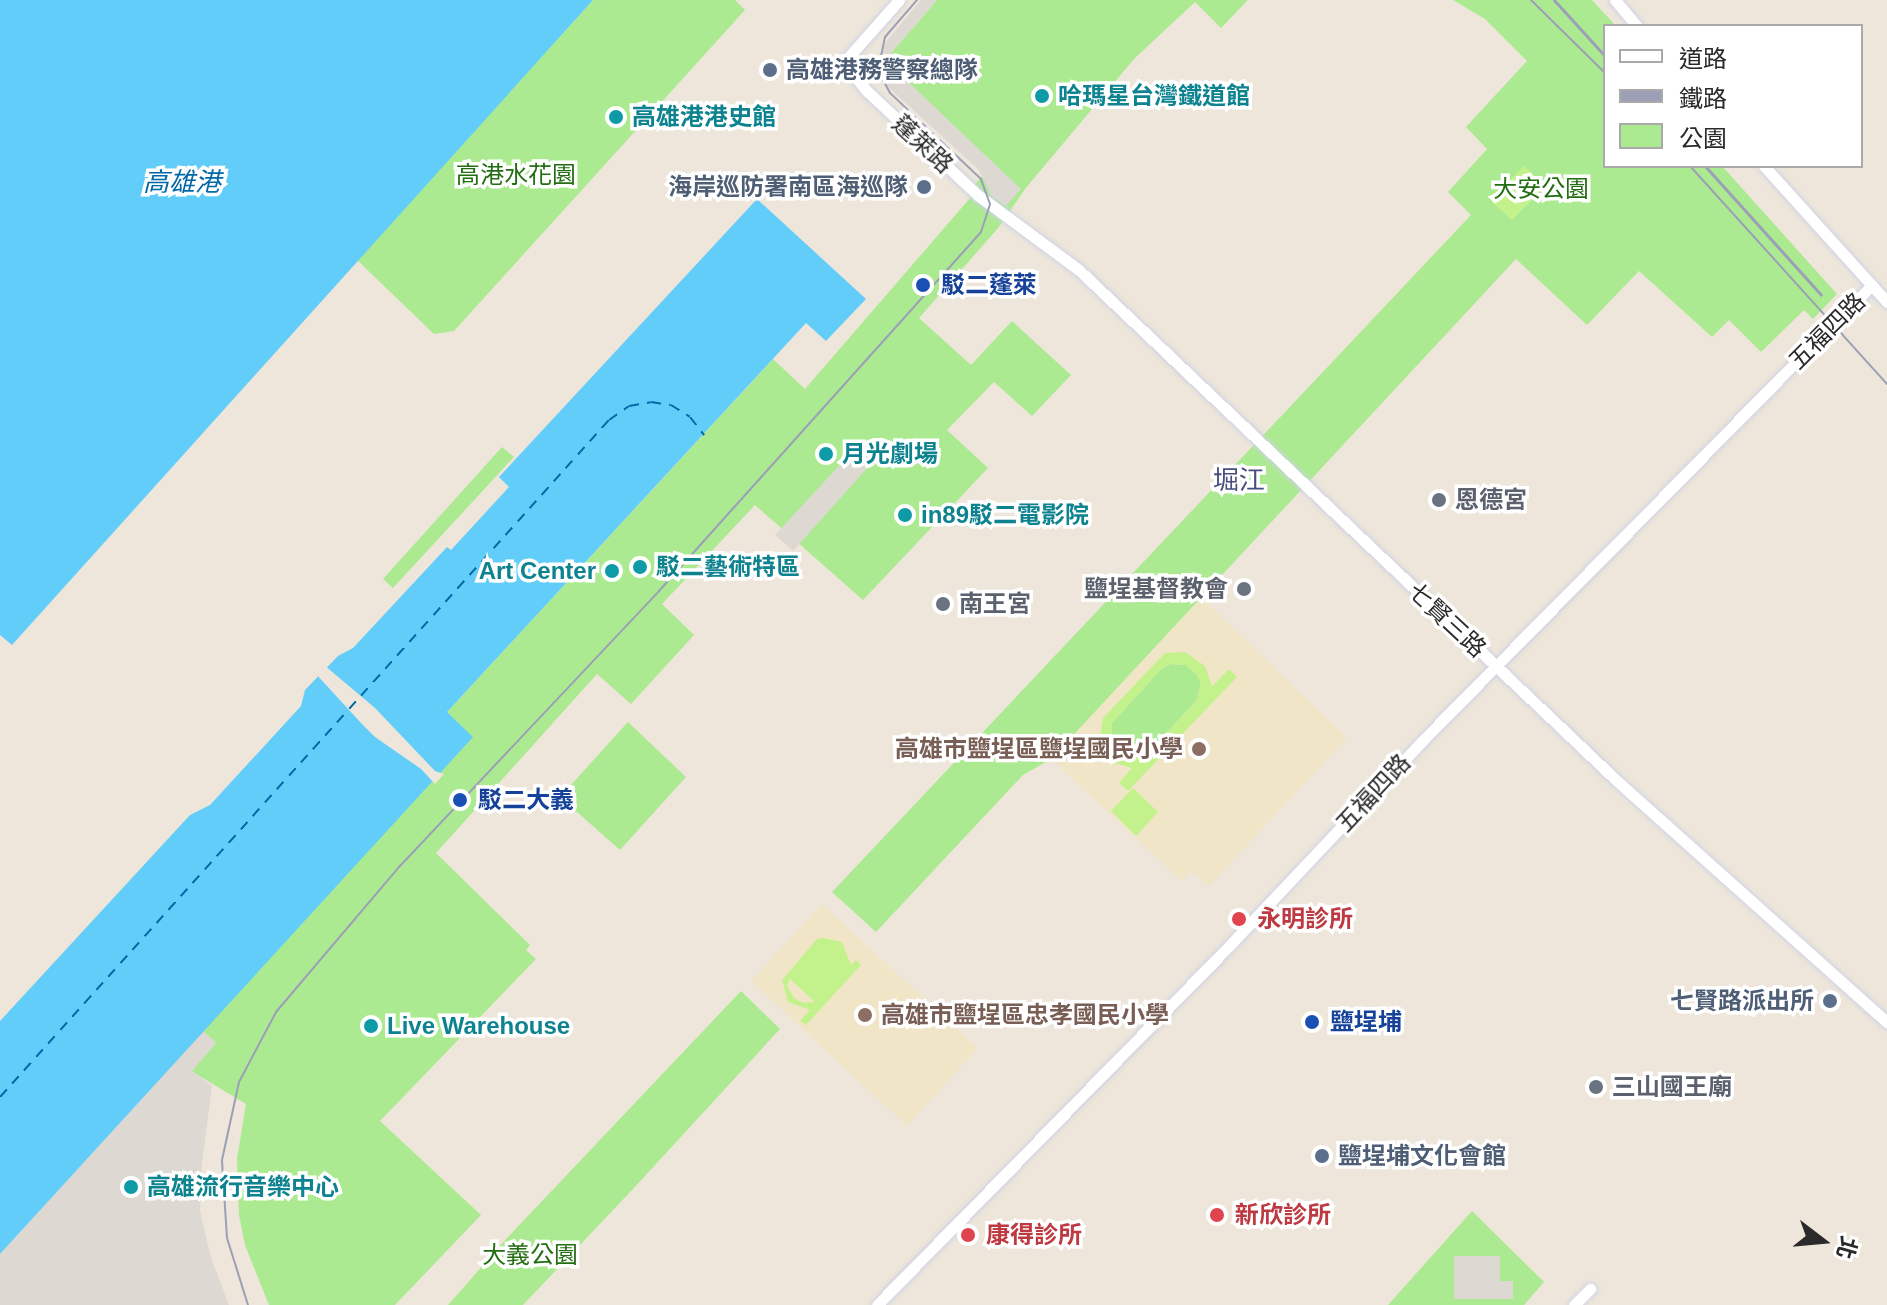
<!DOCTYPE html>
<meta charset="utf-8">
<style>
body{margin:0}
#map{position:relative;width:1887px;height:1305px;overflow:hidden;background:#eee6da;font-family:Helvetica,"Noto Sans TC",sans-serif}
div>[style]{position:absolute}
.education>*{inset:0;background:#f1e5c8}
.green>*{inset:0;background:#acea91}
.pitch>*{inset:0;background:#c3f28c}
.plaza>*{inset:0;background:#ddd9d2}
.water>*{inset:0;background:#63cdfa}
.pier>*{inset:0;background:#eee6da}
.ferry>*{height:2px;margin-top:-1px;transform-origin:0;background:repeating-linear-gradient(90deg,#0068a7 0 10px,transparent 0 18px)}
.roads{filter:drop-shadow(0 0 2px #cfd3e4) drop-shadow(0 0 2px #cfd3e4)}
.tertiary>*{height:11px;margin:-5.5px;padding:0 5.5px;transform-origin:5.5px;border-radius:5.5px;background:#fff}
.tram>*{height:2px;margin:-1px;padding:0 1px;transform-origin:1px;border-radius:1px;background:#9c9fb6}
.rail>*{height:3px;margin:-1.5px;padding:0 1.5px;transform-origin:1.5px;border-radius:1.5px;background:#9c9fb6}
.dots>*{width:22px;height:22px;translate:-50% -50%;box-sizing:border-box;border:4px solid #fff;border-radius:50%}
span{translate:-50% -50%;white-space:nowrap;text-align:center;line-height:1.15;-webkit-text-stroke:7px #fff;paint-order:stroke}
.service-label{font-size:24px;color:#4e5e75;font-weight:700}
.left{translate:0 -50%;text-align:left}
.right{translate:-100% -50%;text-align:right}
.culture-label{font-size:24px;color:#0d838f;font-weight:700}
.street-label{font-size:24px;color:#2a2a2a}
.park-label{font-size:24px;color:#236e13}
.transit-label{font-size:24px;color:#164399;font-weight:700}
.worship-label{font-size:24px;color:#5b616d;font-weight:700}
.education-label{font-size:24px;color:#785e54;font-weight:700}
.health-label{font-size:24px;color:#be3a42;font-weight:700}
.water-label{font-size:26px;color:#0068a7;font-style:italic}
.neighbourhood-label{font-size:26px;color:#464e7f}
.legend{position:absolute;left:1603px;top:24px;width:260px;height:144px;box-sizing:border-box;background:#fff;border:2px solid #aaa;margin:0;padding:10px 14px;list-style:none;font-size:24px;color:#2a2a2a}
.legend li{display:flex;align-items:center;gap:16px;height:40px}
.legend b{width:40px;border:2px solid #aaa}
.north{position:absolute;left:1783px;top:1201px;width:80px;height:80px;-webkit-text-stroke:6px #fff;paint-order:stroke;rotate:106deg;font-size:22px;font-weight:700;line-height:32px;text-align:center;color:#2a2a2a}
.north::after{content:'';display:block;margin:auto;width:28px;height:36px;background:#2a2a2a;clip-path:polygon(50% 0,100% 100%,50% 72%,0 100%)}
</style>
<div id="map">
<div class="education">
<i style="clip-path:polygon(1201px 597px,1347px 738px,1209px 886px,1192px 871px,1182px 881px,1051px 759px)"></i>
<i style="clip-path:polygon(822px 904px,978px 1048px,907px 1126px,751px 981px)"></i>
</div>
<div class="green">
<i style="clip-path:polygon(593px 0,735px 0,745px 10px,454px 331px,434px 334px,357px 260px)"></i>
<i style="clip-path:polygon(937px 0,1248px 0,1221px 28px,1195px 2px,1134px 59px,1025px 189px,999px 227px,919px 318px,971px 365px,1012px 321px,1071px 375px,1032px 416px,994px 382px,947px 430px,988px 468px,863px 600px,755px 505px,662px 604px,694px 635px,631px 704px,597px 674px,436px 853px,530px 945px,526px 950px,536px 959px,380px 1121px,481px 1215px,395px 1305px,269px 1305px,245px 1245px,239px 1215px,237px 1159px,246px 1104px,191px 1071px,216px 1043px,203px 1031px,472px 737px,447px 712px,773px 359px,805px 389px,971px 197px,967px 193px,993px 164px,885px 60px)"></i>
<i style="clip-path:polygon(1453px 0,1592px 0,1616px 26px,1605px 26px,1605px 166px,1722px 166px,1837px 294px,1813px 319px,1804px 310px,1761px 352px,1729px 320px,1712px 337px,1639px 271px,1587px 325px,1516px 259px,1051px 759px,1023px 775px,876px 932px,832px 892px,1471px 215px,1448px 192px,1487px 149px,1466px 127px,1527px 61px,1485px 19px)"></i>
<i style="clip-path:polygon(502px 447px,514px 457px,393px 588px,383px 579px)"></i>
<i style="clip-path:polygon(1171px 664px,1186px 665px,1197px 675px,1201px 684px,1197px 700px,1146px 755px,1127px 756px,1110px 741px,1112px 723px,1162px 668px)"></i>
<i style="clip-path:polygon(628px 722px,686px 777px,620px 850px,560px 797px)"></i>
<i style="clip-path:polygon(741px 991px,780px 1029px,633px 1189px,523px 1305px,448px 1305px,507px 1238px)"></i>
<i style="clip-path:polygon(1472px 1211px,1544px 1282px,1524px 1305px,1388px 1305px)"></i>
</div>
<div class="pitch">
<i style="clip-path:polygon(1524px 166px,1545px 187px,1512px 220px,1490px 200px)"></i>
<i style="clip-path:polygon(evenodd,1185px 652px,1205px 666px,1212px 686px,1229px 669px,1237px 677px,1128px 791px,1119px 783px,1132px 768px,1115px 763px,1103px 750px,1100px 737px,1103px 718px,1165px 653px,1185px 652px,1171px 664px,1186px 665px,1197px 675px,1201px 684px,1197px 700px,1146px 755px,1137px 757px,1123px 754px,1111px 741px,1112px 723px,1162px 668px,1171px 664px)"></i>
<i style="clip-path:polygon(1133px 788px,1158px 812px,1136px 836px,1111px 811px)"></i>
<i style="clip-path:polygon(evenodd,823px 938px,842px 942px,851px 965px,856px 960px,861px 965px,806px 1025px,800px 1021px,810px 1010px,788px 1002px,782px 980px,817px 939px,823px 938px,790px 979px,814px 1001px,814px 1002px,803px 1003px,794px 998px,787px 986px,790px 979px)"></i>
</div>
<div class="plaza">
<i style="clip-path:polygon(921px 0,937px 0,885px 60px,1021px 189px,1006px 206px,992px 197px,978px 169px,888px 87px,883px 78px,879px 58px,886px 42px)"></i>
<i style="clip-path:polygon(862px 441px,878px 456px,793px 551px,775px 535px)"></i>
<i style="clip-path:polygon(203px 1031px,216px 1043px,192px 1071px,212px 1086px,202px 1163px,200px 1211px,211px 1258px,229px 1305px,0 1305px,0 1254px)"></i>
<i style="clip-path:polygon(1454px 1256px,1500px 1256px,1500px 1281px,1513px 1281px,1513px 1299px,1454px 1299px)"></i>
</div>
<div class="water">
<i style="clip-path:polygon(0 0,593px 0,12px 645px,0 635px)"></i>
<i style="clip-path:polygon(757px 199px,866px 299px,826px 341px,806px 323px,447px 712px,473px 737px,0 1254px,0 1021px,190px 815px,210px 805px,301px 706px,305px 690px,338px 656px,353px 648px,447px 547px,451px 550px,509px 487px,499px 477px)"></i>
</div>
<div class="pier">
<i style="clip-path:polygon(324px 665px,375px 708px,435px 771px,444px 774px,435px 784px,421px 769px,375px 737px,361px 723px,316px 674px)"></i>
</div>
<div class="ferry">
<i style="left:0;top:1097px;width:911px;rotate:-48.03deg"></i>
<i style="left:609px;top:420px;width:24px;rotate:-35deg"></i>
<i style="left:629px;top:406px;width:22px;rotate:-10deg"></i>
<i style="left:651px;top:402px;width:20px;rotate:9deg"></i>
<i style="left:671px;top:405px;width:22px;rotate:32deg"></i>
<i style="left:690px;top:417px;width:23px;rotate:52deg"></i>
</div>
<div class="roads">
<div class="tertiary">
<i style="left:899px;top:0;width:83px;rotate:131.6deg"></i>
<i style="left:844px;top:62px;width:37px;rotate:52deg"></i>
<i style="left:867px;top:91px;width:154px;rotate:43.2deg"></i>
<i style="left:979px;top:196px;width:124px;rotate:36.5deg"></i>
<i style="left:1079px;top:270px;width:741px;rotate:43.52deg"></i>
<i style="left:1616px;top:780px;width:363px;rotate:41.8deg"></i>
<i style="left:1615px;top:0;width:34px;rotate:50deg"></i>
<i style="left:1764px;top:166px;width:183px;rotate:47.9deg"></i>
<i style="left:877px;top:1305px;width:503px;rotate:-45.56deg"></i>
<i style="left:1229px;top:946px;width:283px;rotate:-46.7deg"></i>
<i style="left:1423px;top:740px;width:639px;rotate:-45.38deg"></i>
<i style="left:1574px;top:1305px;width:23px;rotate:-45deg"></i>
</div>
</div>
<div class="tram">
<i style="left:1531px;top:0;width:104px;rotate:44.6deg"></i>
<i style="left:1690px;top:166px;width:294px;rotate:47.9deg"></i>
<i style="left:248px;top:1305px;width:70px;rotate:-107.4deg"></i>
<i style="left:227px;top:1238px;width:78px;rotate:-93.7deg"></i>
<i style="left:222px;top:1160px;width:80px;rotate:-77.7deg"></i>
<i style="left:239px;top:1082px;width:79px;rotate:-62.1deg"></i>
<i style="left:276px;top:1012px;width:192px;rotate:-49.7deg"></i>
<i style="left:400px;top:866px;width:378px;rotate:-46.7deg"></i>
<i style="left:659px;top:591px;width:482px;rotate:-48.1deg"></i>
<i style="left:981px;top:232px;width:29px;rotate:-72deg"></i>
<i style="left:990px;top:204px;width:27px;rotate:-110deg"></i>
<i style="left:981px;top:179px;width:125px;rotate:-136.6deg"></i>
<i style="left:890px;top:93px;width:26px;rotate:-118deg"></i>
<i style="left:878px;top:70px;width:34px;rotate:-78deg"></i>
<i style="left:885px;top:37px;width:49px;rotate:-49.1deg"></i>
</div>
<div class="rail">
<i style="left:1554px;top:0;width:76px;rotate:47.7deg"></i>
<i style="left:1705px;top:166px;width:173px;rotate:48deg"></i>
</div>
<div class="dots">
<i style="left:770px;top:70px;background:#5c6f8a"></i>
<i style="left:1042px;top:96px;background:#0f9aa8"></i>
<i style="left:616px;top:117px;background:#0f9aa8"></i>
<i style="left:924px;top:187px;background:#5c6f8a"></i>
<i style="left:923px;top:285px;background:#1a4fb4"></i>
<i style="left:826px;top:454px;background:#0f9aa8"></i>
<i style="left:1439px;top:500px;background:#6b7280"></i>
<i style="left:905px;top:515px;background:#0f9aa8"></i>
<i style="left:640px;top:567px;background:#0f9aa8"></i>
<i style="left:612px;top:571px;background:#0f9aa8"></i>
<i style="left:1244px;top:589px;background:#6b7280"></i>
<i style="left:943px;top:604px;background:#6b7280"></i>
<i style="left:1199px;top:749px;background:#8d6e63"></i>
<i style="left:460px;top:800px;background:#1a4fb4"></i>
<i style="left:1239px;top:919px;background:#e0444e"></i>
<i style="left:1830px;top:1001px;background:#5c6f8a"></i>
<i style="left:865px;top:1015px;background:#8d6e63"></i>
<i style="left:1312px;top:1022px;background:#1a4fb4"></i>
<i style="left:371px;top:1026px;background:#0f9aa8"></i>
<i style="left:1596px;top:1087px;background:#6b7280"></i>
<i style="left:1322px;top:1156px;background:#5c6f8a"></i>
<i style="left:131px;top:1187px;background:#0f9aa8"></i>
<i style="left:1217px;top:1215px;background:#e0444e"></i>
<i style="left:968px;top:1235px;background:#e0444e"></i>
</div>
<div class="service-label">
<span class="left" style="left:786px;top:70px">高雄港務警察總隊</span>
<span class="right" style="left:908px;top:187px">海岸巡防署南區海巡隊</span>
<span class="right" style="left:1814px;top:1001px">七賢路派出所</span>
<span class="left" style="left:1338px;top:1156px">鹽埕埔文化會館</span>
</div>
<div class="culture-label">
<span class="left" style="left:1058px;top:96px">哈瑪星台灣鐵道館</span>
<span class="left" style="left:632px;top:117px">高雄港港史館</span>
<span class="left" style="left:842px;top:454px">月光劇場</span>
<span class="left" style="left:921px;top:515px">in89駁二電影院</span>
<span class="left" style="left:656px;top:567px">駁二藝術特區</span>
<span class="right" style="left:596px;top:571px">Art Center</span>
<span class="left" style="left:387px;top:1026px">Live Warehouse</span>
<span class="left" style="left:147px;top:1187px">高雄流行音樂中心</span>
</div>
<div class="street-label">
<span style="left:923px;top:144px;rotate:43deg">蓬萊路</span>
<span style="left:1827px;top:331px;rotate:-45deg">五福四路</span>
<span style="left:1447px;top:620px;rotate:43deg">七賢三路</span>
<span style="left:1373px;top:793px;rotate:-47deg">五福四路</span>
</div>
<div class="park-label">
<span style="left:516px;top:175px">高港水花園</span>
<span style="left:1541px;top:189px">大安公園</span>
<span style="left:530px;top:1255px">大義公園</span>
</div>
<div class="transit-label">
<span class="left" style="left:941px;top:285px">駁二蓬萊</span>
<span class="left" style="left:478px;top:800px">駁二大義</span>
<span class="left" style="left:1330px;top:1022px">鹽埕埔</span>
</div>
<div class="worship-label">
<span class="left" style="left:1455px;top:500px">恩德宮</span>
<span class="right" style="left:1228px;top:589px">鹽埕基督教會</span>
<span class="left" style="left:959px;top:604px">南王宮</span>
<span class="left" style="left:1612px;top:1087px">三山國王廟</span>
</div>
<div class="education-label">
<span class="right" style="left:1183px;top:749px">高雄市鹽埕區鹽埕國民小學</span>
<span class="left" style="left:881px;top:1015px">高雄市鹽埕區忠孝國民小學</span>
</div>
<div class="health-label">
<span class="left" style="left:1257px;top:919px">永明診所</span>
<span class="left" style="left:1235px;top:1215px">新欣診所</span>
<span class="left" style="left:986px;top:1235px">康得診所</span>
</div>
<div class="water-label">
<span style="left:182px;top:183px">高雄港</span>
</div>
<div class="neighbourhood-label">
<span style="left:1239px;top:481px">堀江</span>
</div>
<ul class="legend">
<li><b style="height:10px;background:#fff"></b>道路</li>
<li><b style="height:10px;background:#9c9fb6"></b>鐵路</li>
<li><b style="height:22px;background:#acea91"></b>公園</li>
</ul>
<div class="north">北</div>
</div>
